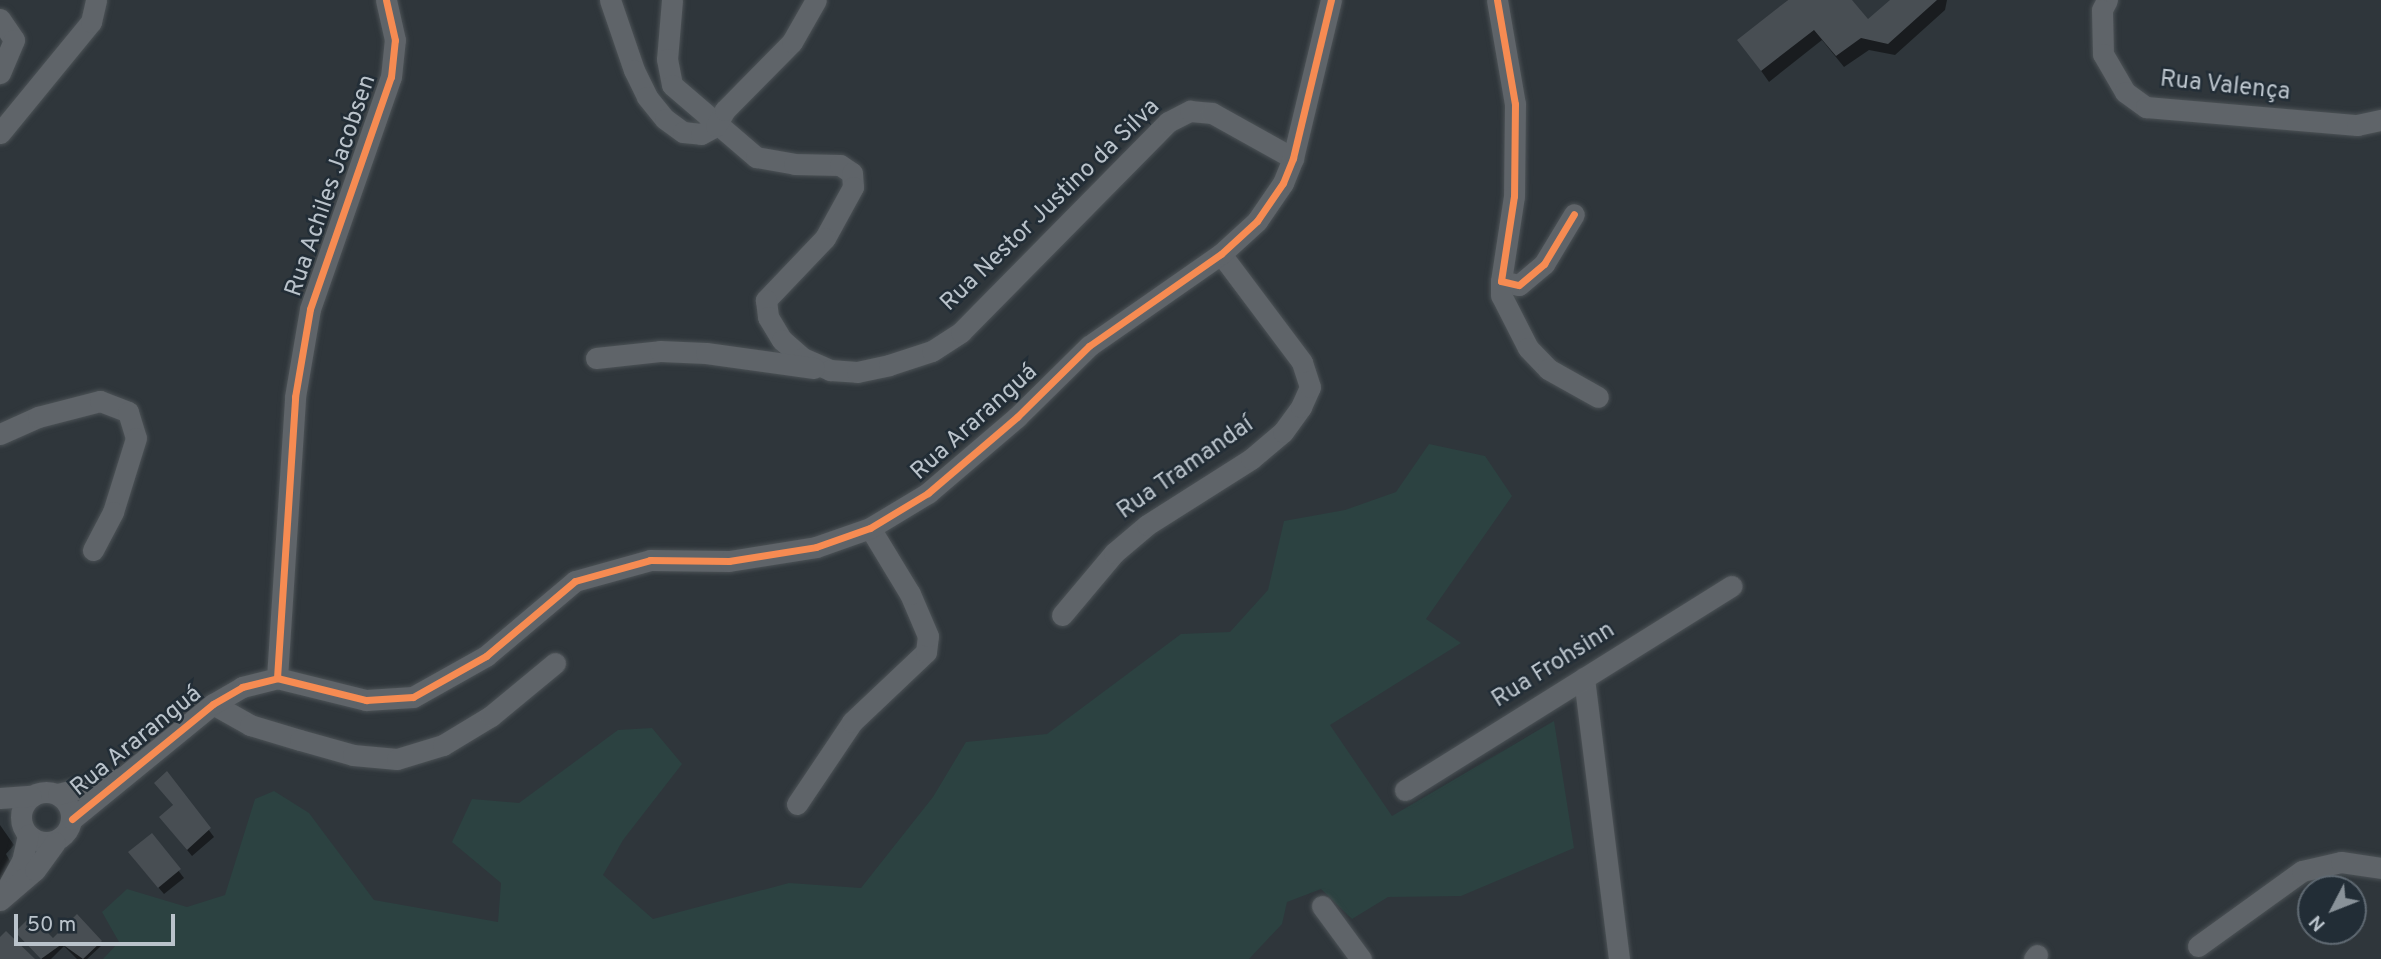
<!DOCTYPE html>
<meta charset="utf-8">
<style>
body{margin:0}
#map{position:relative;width:2381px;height:959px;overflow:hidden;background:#2f363b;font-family:Overpass,sans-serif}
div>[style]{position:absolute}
.green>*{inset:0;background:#2c4241}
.shadow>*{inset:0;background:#0007}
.building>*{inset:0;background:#484e53}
.roads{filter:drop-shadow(0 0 2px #4c5256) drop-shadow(0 0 2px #4c5256)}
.minor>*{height:21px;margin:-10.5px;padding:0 10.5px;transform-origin:10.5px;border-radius:10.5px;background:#5f6469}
.minor>.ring{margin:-10.5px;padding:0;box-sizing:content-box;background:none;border:21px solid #5f6469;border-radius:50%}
.cycleway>*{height:7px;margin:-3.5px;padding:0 3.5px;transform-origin:3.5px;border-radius:3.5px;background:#f68b52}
span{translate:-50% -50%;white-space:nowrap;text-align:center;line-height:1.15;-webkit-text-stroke:5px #222d36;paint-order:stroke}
.street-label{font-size:24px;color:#bac3cb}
.north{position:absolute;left:2297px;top:875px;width:70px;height:70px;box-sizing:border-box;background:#222d36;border:2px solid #5f6972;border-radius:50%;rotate:228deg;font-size:19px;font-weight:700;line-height:28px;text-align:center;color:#bac3cb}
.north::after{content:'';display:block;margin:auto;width:24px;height:32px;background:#899299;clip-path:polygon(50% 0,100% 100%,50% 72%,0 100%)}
.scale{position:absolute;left:14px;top:914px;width:161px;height:32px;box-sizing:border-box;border:4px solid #bac3cb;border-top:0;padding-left:9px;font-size:21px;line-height:24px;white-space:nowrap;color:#bac3cb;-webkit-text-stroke:5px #222d36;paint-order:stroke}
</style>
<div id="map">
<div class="green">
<i style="clip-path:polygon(1429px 444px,1485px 456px,1512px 496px,1426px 619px,1461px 643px,1330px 725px,1392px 816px,1554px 721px,1574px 848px,1461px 896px,1388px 897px,1352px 919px,1321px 889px,1287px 902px,1282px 924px,1249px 959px,103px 959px,119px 942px,102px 912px,127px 889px,187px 907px,225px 895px,255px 799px,274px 791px,309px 813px,374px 900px,498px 922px,501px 883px,452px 842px,472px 799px,519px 803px,618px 730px,652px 728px,682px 764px,623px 840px,603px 875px,653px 919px,789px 883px,861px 888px,933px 797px,966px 742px,1047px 734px,1181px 634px,1230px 632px,1268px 590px,1284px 521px,1345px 510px,1396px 492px)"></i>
</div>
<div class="shadow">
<i style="clip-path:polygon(1788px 0,1850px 0,1868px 21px,1893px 0,1947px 0,1945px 10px,1895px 55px,1869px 50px,1844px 67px,1822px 40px,1769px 82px,1740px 41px)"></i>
<i style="clip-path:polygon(167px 774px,214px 837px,192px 856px,161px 818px,174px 806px,156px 783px)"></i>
<i style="clip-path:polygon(0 825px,14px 845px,6px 854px,16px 872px,0 889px)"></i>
<i style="clip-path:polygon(151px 835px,184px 878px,164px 894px,135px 860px)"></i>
<i style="clip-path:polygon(19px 935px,100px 942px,102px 945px,87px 959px,77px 959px,64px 946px,51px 959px,42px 959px)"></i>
</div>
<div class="building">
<i style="clip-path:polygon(1788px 0,1852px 0,1868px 19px,1890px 0,1937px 0,1888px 44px,1861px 38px,1836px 56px,1814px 30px,1761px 71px,1737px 40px)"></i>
<i style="clip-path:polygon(167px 771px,211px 828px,187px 850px,159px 817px,173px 805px,154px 783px)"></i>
<i style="clip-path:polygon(152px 833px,181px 869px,158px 888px,128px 852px)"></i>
<i style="clip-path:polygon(77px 914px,102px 941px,83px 959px,62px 944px,41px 959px,15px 932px,31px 916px,53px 938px)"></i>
<i style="clip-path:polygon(6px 931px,35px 959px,0 959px,0 937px)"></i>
</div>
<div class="roads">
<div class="minor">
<i style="left:610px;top:0;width:74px;rotate:71.1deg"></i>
<i style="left:634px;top:70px;width:30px;rotate:64deg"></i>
<i style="left:647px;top:97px;width:28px;rotate:51deg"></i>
<i style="left:665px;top:119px;width:22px;rotate:36deg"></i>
<i style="left:683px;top:132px;width:18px;rotate:6deg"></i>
<i style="left:701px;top:134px;width:17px;rotate:-28deg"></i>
<i style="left:672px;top:0;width:59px;rotate:94.8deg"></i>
<i style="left:667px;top:59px;width:26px;rotate:79deg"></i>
<i style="left:672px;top:85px;width:111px;rotate:40.6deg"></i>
<i style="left:756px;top:157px;width:39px;rotate:10deg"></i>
<i style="left:794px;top:164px;width:46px;rotate:1.2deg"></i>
<i style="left:840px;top:165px;width:14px;rotate:34deg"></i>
<i style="left:852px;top:173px;width:14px;rotate:86deg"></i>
<i style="left:853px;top:187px;width:58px;rotate:118.8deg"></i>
<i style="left:825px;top:238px;width:86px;rotate:133.6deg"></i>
<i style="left:766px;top:300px;width:17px;rotate:83deg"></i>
<i style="left:768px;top:317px;width:27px;rotate:59deg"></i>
<i style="left:782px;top:340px;width:28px;rotate:41deg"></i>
<i style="left:803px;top:358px;width:30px;rotate:24deg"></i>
<i style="left:830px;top:370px;width:27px;rotate:4deg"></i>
<i style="left:857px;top:372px;width:33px;rotate:-12deg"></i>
<i style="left:889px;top:365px;width:45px;rotate:-18deg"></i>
<i style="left:932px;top:351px;width:35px;rotate:-33deg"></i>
<i style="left:961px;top:332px;width:295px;rotate:-45.4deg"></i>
<i style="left:1168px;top:122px;width:25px;rotate:-27deg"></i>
<i style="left:1190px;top:111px;width:22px;rotate:5deg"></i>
<i style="left:1212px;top:113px;width:93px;rotate:29.1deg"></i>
<i style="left:1497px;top:0;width:106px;rotate:80.2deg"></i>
<i style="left:1515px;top:104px;width:92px;rotate:90.6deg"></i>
<i style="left:1514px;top:196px;width:86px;rotate:98.7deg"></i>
<i style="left:1501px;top:281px;width:18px;rotate:13deg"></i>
<i style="left:1519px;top:285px;width:33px;rotate:-40deg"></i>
<i style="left:1544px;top:264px;width:58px;rotate:-59deg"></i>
<i style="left:2107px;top:0;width:11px;rotate:117deg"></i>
<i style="left:2102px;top:10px;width:44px;rotate:88.7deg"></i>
<i style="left:2103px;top:54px;width:44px;rotate:59.9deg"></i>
<i style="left:2125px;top:92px;width:26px;rotate:36deg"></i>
<i style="left:2146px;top:107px;width:212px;rotate:4.9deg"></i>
<i style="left:2357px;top:125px;width:25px;rotate:-12deg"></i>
<i style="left:0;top:19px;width:25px;rotate:56deg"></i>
<i style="left:14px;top:40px;width:36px;rotate:113deg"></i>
<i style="left:716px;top:126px;width:18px;rotate:-61deg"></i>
<i style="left:725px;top:110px;width:95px;rotate:-45.4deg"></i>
<i style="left:792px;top:42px;width:48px;rotate:-60.3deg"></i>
<i style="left:0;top:133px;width:144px;rotate:-50.7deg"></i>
<i style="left:91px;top:22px;width:23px;rotate:-77deg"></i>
<i style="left:1501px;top:281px;width:14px;rotate:90deg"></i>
<i style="left:1501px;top:295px;width:59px;rotate:63deg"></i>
<i style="left:1528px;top:348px;width:29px;rotate:46deg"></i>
<i style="left:1548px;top:369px;width:57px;rotate:29.2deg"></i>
<i style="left:596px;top:358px;width:64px;rotate:-6.2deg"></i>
<i style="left:660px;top:351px;width:46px;rotate:2.5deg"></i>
<i style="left:706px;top:353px;width:109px;rotate:7.9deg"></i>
<i style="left:0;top:434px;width:42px;rotate:-24.1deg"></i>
<i style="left:38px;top:417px;width:64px;rotate:-14.5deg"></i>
<i style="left:100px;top:401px;width:30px;rotate:21deg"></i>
<i style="left:128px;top:412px;width:27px;rotate:73deg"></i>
<i style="left:136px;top:438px;width:77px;rotate:107.3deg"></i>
<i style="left:113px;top:512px;width:43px;rotate:117.8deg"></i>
<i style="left:1062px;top:615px;width:81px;rotate:-50deg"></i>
<i style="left:1114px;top:553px;width:43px;rotate:-40.3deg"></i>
<i style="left:1147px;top:525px;width:123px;rotate:-32.4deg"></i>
<i style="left:1251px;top:459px;width:42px;rotate:-40.2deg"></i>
<i style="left:1283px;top:432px;width:31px;rotate:-54deg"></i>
<i style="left:1301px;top:407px;width:22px;rotate:-66deg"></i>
<i style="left:1310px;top:387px;width:26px;rotate:-108deg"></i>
<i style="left:1302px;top:362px;width:135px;rotate:-126.9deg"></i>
<i style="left:277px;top:678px;width:282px;rotate:-86.3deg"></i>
<i style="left:295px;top:397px;width:89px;rotate:-80.3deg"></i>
<i style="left:310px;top:309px;width:246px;rotate:-70.8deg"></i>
<i style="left:391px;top:77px;width:37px;rotate:-84deg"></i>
<i style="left:395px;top:40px;width:41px;rotate:-102.7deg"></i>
<i style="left:1584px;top:678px;width:283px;rotate:82.9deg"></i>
<i style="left:213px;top:704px;width:43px;rotate:29.6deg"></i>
<i style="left:250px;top:725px;width:52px;rotate:16.7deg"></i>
<i style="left:300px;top:740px;width:55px;rotate:15.8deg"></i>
<i style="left:353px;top:755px;width:44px;rotate:5.2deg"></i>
<i style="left:397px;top:759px;width:48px;rotate:-16.9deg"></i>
<i style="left:443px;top:745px;width:56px;rotate:-31.1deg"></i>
<i style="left:491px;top:716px;width:83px;rotate:-39.6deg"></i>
<i style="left:1405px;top:790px;width:385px;rotate:-32deg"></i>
<i class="ring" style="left:21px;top:792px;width:29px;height:29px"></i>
<i style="left:58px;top:794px;width:61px;rotate:-14.3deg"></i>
<i style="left:0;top:798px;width:31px;rotate:-4deg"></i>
<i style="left:797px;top:804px;width:99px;rotate:-56.1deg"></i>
<i style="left:852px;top:722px;width:102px;rotate:-43.4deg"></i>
<i style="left:926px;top:652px;width:16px;rotate:-83deg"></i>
<i style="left:928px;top:636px;width:46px;rotate:-113.2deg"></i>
<i style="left:910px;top:594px;width:77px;rotate:-121.2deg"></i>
<i style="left:72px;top:819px;width:182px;rotate:-39.2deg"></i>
<i style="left:213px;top:704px;width:34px;rotate:-30deg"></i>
<i style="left:242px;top:687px;width:36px;rotate:-14deg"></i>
<i style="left:277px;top:678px;width:92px;rotate:13.9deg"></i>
<i style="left:366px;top:700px;width:47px;rotate:-3.7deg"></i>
<i style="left:413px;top:697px;width:84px;rotate:-29.3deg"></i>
<i style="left:486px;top:656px;width:116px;rotate:-40.1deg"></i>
<i style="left:575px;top:581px;width:78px;rotate:-15.6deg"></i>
<i style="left:650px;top:560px;width:79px;rotate:0.7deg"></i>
<i style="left:729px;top:561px;width:88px;rotate:-9.1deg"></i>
<i style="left:816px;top:547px;width:57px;rotate:-19.4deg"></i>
<i style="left:870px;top:528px;width:68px;rotate:-31.1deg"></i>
<i style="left:928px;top:493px;width:117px;rotate:-40.5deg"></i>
<i style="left:1017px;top:417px;width:101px;rotate:-44.6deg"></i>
<i style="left:1089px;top:346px;width:161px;rotate:-34.9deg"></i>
<i style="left:1221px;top:254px;width:49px;rotate:-42.5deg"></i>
<i style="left:1257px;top:221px;width:46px;rotate:-55.6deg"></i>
<i style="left:1283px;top:183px;width:27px;rotate:-68deg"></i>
<i style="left:1293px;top:158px;width:163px;rotate:-76.5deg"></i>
<i style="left:8px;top:886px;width:29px;rotate:-61deg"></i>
<i style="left:22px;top:861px;width:27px;rotate:-77deg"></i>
<i style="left:0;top:900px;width:46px;rotate:-40.6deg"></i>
<i style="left:35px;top:870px;width:34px;rotate:-54deg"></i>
<i style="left:1322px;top:906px;width:66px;rotate:53.7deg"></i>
<i style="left:2198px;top:946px;width:128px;rotate:-35.8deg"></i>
<i style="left:2302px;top:871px;width:40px;rotate:-13deg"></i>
<i style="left:2341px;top:862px;width:40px;rotate:8.5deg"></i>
<i style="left:2034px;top:959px;width:5px;rotate:-53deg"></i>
</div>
</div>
<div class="cycleway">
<i style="left:1497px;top:0;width:106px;rotate:80.2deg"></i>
<i style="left:1515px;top:104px;width:92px;rotate:90.6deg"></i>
<i style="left:1514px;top:196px;width:86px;rotate:98.7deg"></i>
<i style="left:1501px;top:281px;width:18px;rotate:13deg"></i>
<i style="left:1519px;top:285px;width:33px;rotate:-40deg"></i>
<i style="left:1544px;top:264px;width:58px;rotate:-59deg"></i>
<i style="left:277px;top:678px;width:282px;rotate:-86.3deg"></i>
<i style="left:295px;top:397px;width:89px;rotate:-80.3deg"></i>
<i style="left:310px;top:309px;width:246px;rotate:-70.8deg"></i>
<i style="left:391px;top:77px;width:37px;rotate:-84deg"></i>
<i style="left:395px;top:40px;width:41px;rotate:-102.7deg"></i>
<i style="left:72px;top:819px;width:182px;rotate:-39.2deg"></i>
<i style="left:213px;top:704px;width:34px;rotate:-30deg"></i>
<i style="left:242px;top:687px;width:36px;rotate:-14deg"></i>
<i style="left:277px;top:678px;width:92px;rotate:13.9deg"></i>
<i style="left:366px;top:700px;width:47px;rotate:-3.7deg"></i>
<i style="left:413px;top:697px;width:84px;rotate:-29.3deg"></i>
<i style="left:486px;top:656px;width:116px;rotate:-40.1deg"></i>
<i style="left:575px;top:581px;width:78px;rotate:-15.6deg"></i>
<i style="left:650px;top:560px;width:79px;rotate:0.7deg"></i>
<i style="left:729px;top:561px;width:88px;rotate:-9.1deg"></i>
<i style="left:816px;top:547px;width:57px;rotate:-19.4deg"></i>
<i style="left:870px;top:528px;width:68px;rotate:-31.1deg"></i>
<i style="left:928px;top:493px;width:117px;rotate:-40.5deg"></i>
<i style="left:1017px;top:417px;width:101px;rotate:-44.6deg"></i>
<i style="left:1089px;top:346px;width:161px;rotate:-34.9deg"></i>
<i style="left:1221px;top:254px;width:49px;rotate:-42.5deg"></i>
<i style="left:1257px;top:221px;width:46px;rotate:-55.6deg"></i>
<i style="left:1283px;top:183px;width:27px;rotate:-68deg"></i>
<i style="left:1293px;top:158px;width:163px;rotate:-76.5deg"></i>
</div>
<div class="street-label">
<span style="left:2225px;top:87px;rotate:6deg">Rua Valença</span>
<span style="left:332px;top:186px;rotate:-71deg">Rua Achiles Jacobsen</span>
<span style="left:1051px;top:206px;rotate:-44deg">Rua Nestor Justino da Silva</span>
<span style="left:975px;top:423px;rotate:-42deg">Rua Araranguá</span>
<span style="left:1186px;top:469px;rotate:-35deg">Rua Tramandaí</span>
<span style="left:1554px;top:666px;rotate:-32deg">Rua Frohsinn</span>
<span style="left:137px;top:742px;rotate:-39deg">Rua Araranguá</span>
</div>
<div class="north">N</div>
<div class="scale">50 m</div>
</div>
